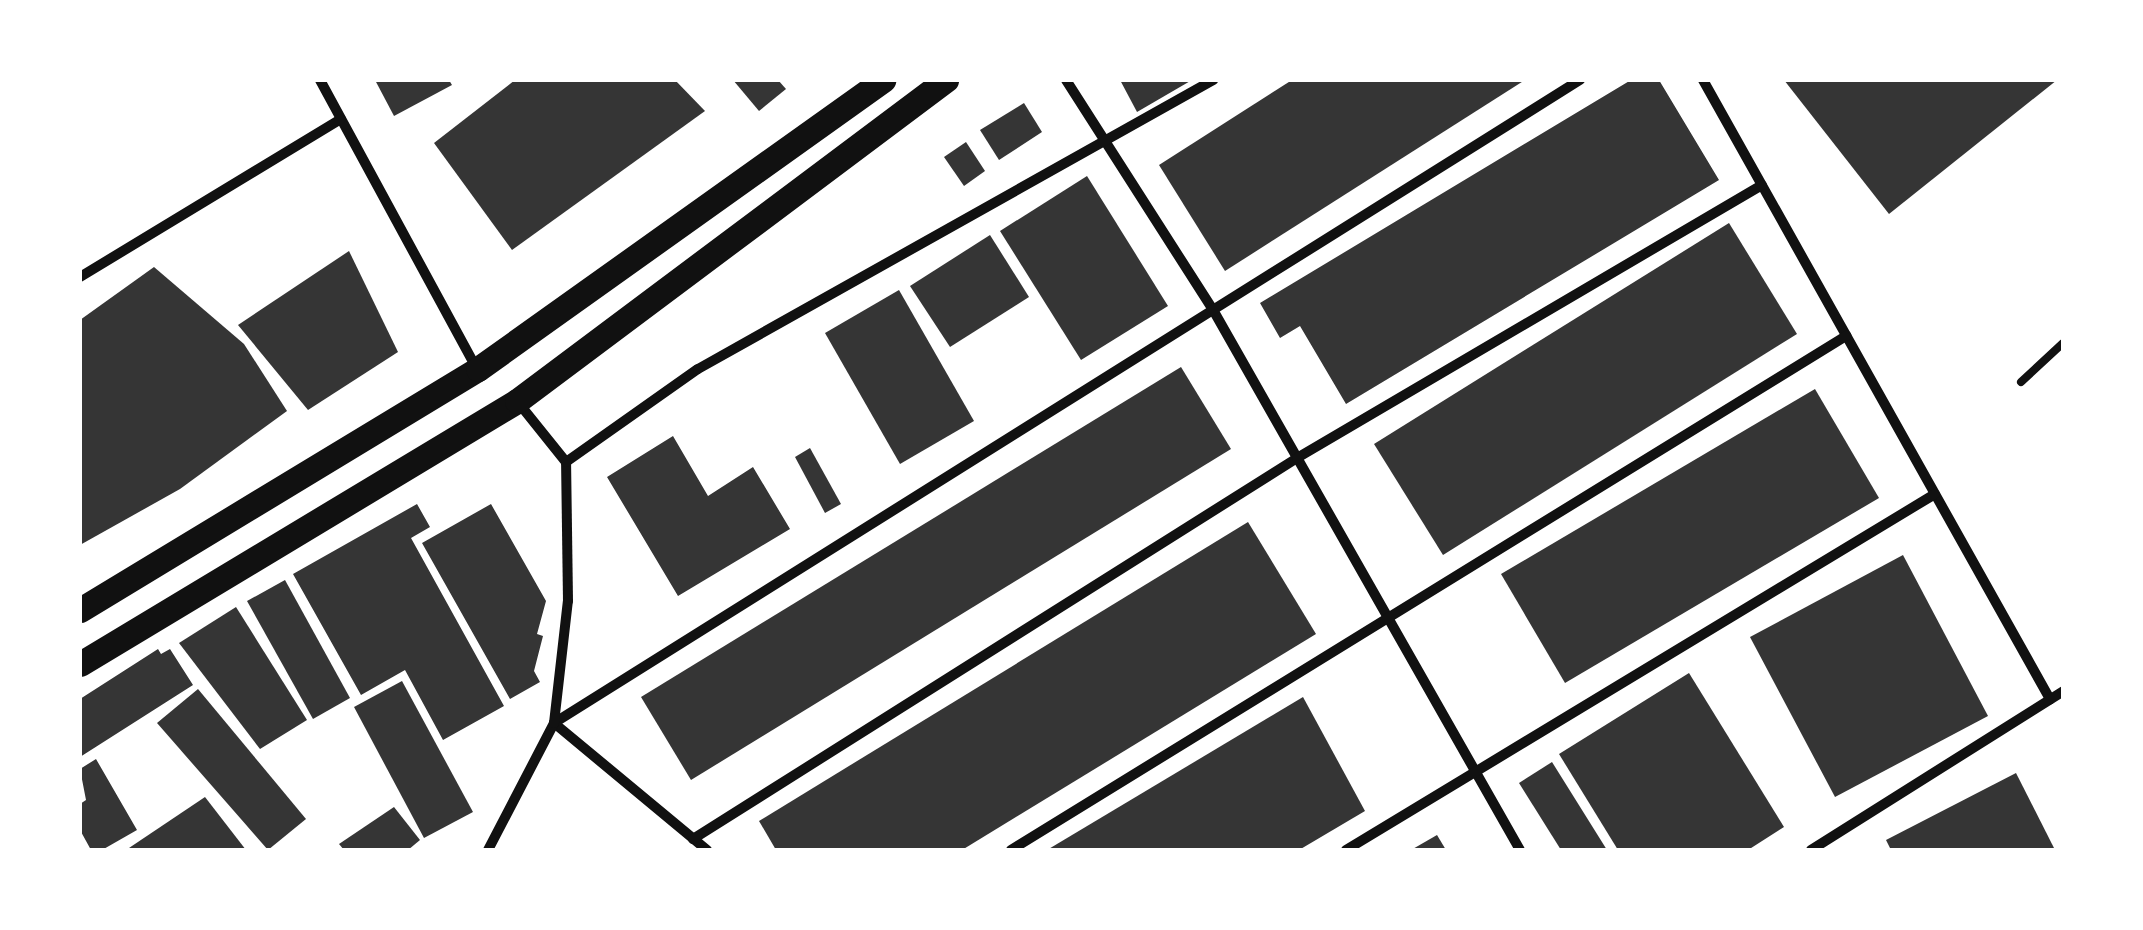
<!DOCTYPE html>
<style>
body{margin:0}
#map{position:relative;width:2143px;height:930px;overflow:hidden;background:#fff;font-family:Karla,sans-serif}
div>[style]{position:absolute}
.building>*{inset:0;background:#353535}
.service>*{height:8px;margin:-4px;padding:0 4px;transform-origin:4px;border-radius:4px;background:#111}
.minor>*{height:10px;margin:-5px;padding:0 5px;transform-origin:5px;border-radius:5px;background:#111}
.primary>*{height:25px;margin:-12.5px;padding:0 12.5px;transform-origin:12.5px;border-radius:12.5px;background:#111}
span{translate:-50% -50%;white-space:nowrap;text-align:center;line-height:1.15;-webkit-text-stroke:9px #fff;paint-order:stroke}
.frame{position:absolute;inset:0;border:82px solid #fff;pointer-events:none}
</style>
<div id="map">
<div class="building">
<i style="clip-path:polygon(375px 80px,449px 80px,452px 85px,394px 116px)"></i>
<i style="clip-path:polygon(515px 80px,675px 80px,705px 111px,512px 250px,434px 143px)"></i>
<i style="clip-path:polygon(733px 80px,778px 80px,786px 89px,759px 111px)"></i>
<i style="clip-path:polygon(1120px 80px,1192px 80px,1137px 112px)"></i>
<i style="clip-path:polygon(1292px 80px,1525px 80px,1225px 271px,1159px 165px)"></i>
<i style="clip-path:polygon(1631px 80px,1659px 80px,1719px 180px,1346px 404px,1300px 326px,1280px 338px,1260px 303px)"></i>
<i style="clip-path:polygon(1784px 80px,2057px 80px,1889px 214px)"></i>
<i style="clip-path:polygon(1024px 103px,1042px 132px,999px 160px,980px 130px)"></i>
<i style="clip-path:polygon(966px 142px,985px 171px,964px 186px,944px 157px)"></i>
<i style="clip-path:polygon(1087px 176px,1168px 306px,1081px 360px,1000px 231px)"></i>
<i style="clip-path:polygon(1729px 223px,1797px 334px,1443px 555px,1374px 444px)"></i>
<i style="clip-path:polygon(990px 235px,1029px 297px,950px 347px,910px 286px)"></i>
<i style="clip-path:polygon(349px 251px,398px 352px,308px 410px,238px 325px)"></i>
<i style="clip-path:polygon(154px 267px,244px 344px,287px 411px,180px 489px,80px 545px,80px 320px)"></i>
<i style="clip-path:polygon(899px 290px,974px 421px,900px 464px,825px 333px)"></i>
<i style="clip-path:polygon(1181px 367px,1231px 449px,691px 780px,641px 697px)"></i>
<i style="clip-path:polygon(1815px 389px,1879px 498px,1565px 683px,1501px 574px)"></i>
<i style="clip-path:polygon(673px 436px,708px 496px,753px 467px,790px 529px,678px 596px,607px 477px)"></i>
<i style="clip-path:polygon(810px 448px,841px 504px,825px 513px,795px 457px)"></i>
<i style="clip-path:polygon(417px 504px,430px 527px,411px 538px,504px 706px,443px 740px,405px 670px,361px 695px,293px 574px)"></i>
<i style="clip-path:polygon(491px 504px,546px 601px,537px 634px,543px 636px,534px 671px,540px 682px,510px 699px,422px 543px)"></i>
<i style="clip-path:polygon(1248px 522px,1316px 634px,962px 850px,776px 850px,759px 821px)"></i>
<i style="clip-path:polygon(1903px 555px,1988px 716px,1835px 797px,1750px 637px)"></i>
<i style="clip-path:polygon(285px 580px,350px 698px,313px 719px,247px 601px)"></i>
<i style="clip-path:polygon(236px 607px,307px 720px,260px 749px,179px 643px)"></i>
<i style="clip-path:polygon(158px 649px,161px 654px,170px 649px,193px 685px,80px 757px,80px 699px)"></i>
<i style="clip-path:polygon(1689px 673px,1784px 827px,1748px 850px,1618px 850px,1559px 754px)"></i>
<i style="clip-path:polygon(402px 681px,473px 812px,424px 838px,354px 707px)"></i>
<i style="clip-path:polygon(198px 689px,306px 819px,268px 850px,157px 723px)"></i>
<i style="clip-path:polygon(1303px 697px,1365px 811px,1299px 850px,1047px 850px)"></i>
<i style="clip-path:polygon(96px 759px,137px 830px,102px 850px,91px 850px,80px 830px,80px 804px,86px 800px,80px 769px)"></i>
<i style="clip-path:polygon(1552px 762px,1607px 850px,1561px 850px,1519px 783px)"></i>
<i style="clip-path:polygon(2016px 773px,2055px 850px,1891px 850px,1886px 840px)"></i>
<i style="clip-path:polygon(205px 797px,246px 850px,126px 850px)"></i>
<i style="clip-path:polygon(394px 807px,420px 840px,408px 850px,344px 850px,339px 844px)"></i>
<i style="clip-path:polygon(1437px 835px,1446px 850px,1411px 850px)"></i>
</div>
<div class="service">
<i style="left:2021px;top:382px;width:57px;rotate:-42.9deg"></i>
</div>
<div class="minor">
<i style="left:320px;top:80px;width:329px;rotate:61.5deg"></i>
<i style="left:1066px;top:80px;width:271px;rotate:57.4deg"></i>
<i style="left:1212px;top:308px;width:623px;rotate:60.39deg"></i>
<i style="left:1703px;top:80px;width:710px;rotate:60.73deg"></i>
<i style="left:80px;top:277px;width:305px;rotate:-31.2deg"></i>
<i style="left:566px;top:462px;width:161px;rotate:-35.2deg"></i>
<i style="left:698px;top:369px;width:591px;rotate:-29.3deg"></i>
<i style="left:554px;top:723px;width:1211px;rotate:-32.08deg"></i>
<i style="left:554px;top:723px;width:199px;rotate:39.7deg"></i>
<i style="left:693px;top:839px;width:714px;rotate:-32.24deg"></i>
<i style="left:1297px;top:458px;width:539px;rotate:-30.42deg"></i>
<i style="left:488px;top:850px;width:143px;rotate:-62.5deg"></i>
<i style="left:554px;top:723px;width:123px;rotate:-83.5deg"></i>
<i style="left:568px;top:601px;width:139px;rotate:-90.8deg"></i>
<i style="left:566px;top:462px;width:78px;rotate:-128.8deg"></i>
<i style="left:1011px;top:850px;width:981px;rotate:-31.62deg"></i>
<i style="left:1346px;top:850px;width:688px;rotate:-31.15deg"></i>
<i style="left:1811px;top:850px;width:298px;rotate:-32.2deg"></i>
</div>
<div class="primary">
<i style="left:80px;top:610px;width:465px;rotate:-31.2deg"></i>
<i style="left:478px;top:369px;width:498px;rotate:-35.5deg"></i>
<i style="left:80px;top:664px;width:510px;rotate:-31.04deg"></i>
<i style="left:517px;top:401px;width:536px;rotate:-36.81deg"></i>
</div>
<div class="frame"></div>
</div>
